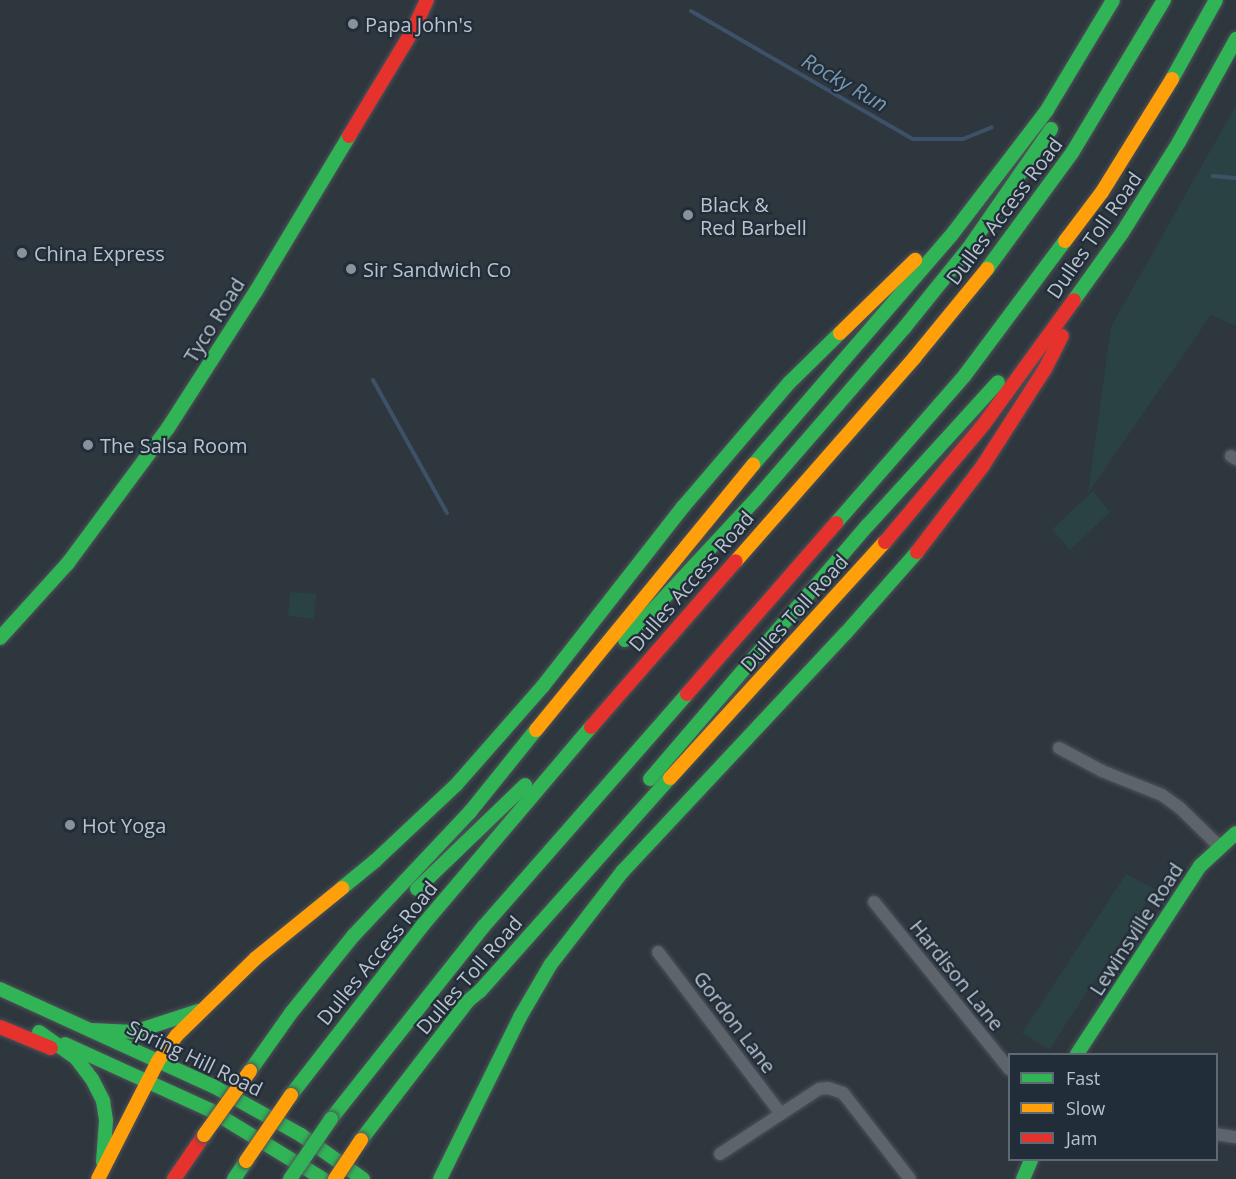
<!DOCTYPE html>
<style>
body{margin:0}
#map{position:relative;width:1236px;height:1179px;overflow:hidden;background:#2e363e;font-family:"Open Sans",sans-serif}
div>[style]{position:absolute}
.green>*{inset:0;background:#2b4244}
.stream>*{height:4px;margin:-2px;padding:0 2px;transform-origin:2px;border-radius:2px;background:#3d5269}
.roads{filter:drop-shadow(0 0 2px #4d5258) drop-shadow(0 0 2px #4d5258)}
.street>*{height:12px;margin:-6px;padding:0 6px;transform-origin:6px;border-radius:6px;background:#5e646b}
.fast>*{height:14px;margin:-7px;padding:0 7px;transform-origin:7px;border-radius:7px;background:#30b455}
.slow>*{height:14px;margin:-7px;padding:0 7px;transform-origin:7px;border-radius:7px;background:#ff9f0a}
.jam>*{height:14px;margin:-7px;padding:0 7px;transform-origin:7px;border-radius:7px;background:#e5322d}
.bridges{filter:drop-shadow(0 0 2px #4b5259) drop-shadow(0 0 2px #4b5259)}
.fast-bridge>*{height:14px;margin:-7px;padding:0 7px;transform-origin:7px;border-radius:7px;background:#30b455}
.slow-bridge>*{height:14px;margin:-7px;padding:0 7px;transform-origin:7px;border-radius:7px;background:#ff9f0a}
.dots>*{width:16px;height:16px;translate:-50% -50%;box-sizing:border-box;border:3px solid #212d39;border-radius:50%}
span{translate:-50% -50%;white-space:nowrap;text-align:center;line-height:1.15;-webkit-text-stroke:4.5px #212d39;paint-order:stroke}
.poi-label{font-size:20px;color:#bac3cd}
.left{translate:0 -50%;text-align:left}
.street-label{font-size:20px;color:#bac3cd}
.water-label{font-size:21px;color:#7a96af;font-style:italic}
.legend{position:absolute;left:1008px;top:1053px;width:210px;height:108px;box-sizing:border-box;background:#212d39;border:2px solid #5e6974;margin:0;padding:8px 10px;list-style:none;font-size:18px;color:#bac3cd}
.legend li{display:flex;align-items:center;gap:12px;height:30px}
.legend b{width:30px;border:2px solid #5e6974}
</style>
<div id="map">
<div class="green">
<i style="clip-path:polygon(1236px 105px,1236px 326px,1211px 315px,1088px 493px,1111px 327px)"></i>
<i style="clip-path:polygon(1093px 491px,1110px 512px,1070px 550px,1052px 529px)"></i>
<i style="clip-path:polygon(290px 592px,316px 594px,314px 619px,288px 616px)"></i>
<i style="clip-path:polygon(1126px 874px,1155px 889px,1049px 1050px,1022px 1033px)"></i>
</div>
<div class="stream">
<i style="left:691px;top:11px;width:256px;rotate:30deg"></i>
<i style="left:913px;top:139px;width:50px"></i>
<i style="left:963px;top:139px;width:31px;rotate:-22deg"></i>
<i style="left:1213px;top:176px;width:23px;rotate:5deg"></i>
<i style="left:373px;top:380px;width:152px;rotate:60.9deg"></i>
</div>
<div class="roads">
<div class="street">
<i style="left:1231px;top:456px;width:6px;rotate:31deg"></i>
<i style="left:1059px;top:748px;width:49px;rotate:28.1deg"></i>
<i style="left:1102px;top:771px;width:65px;rotate:21.8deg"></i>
<i style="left:1162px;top:795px;width:22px;rotate:36deg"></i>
<i style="left:1180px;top:808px;width:56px;rotate:44.3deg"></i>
<i style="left:874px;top:902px;width:216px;rotate:51deg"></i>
<i style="left:658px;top:952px;width:203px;rotate:52.8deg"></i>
<i style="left:1216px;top:1134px;width:20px;rotate:9deg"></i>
<i style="left:720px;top:1154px;width:118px;rotate:-33.3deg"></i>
<i style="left:819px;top:1089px;width:9px;rotate:-6deg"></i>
<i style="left:828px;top:1088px;width:16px;rotate:18deg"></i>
<i style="left:843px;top:1093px;width:109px;rotate:52.1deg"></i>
</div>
<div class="fast">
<i style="left:1172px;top:79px;width:90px;rotate:-60.9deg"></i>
<i style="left:987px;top:269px;width:144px;rotate:-53.8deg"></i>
<i style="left:1072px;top:153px;width:179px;rotate:-59deg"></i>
<i style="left:1074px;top:300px;width:82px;rotate:-54.4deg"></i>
<i style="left:1122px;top:233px;width:107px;rotate:-57.9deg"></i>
<i style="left:1179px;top:142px;width:118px;rotate:-61deg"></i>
<i style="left:753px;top:465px;width:301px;rotate:-49.2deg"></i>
<i style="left:950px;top:237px;width:160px;rotate:-52.6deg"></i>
<i style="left:1047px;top:110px;width:128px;rotate:-59deg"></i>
<i style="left:836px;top:523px;width:196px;rotate:-48.9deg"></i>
<i style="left:965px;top:375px;width:167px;rotate:-53.3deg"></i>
<i style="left:0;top:638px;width:101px;rotate:-47.8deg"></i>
<i style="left:68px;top:563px;width:168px;rotate:-53.5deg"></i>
<i style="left:168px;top:428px;width:163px;rotate:-57.3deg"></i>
<i style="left:256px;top:291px;width:181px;rotate:-59deg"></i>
<i style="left:625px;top:640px;width:192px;rotate:-47.1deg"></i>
<i style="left:756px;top:499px;width:228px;rotate:-49.1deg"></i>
<i style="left:905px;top:327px;width:100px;rotate:-51.1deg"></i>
<i style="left:968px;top:249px;width:146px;rotate:-55.3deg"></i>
<i style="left:650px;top:779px;width:335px;rotate:-49.4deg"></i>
<i style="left:868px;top:525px;width:193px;rotate:-47.7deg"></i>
<i style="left:342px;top:888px;width:43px;rotate:-39.3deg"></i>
<i style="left:375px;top:861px;width:111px;rotate:-43.2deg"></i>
<i style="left:456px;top:785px;width:132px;rotate:-48.7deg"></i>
<i style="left:543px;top:686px;width:227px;rotate:-52deg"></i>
<i style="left:683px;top:507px;width:163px;rotate:-49.5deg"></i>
<i style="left:789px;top:383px;width:71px;rotate:-44.4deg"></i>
<i style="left:417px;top:889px;width:150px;rotate:-43.9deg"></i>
<i style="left:0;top:989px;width:234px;rotate:24.5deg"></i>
<i style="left:213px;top:1086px;width:101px;rotate:29.1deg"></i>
<i style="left:301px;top:1135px;width:76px;rotate:35.4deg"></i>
<i style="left:91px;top:1030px;width:43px;rotate:2.7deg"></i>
<i style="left:134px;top:1032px;width:67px;rotate:-18.2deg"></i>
<i style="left:39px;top:1032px;width:45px;rotate:35.1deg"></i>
<i style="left:76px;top:1058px;width:26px;rotate:53deg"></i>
<i style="left:92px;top:1079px;width:25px;rotate:63deg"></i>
<i style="left:103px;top:1101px;width:20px;rotate:81deg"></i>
<i style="left:106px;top:1121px;width:41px;rotate:94.2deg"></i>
<i style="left:65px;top:1044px;width:159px;rotate:24.5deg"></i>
<i style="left:210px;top:1110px;width:132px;rotate:31.4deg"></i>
<i style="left:1077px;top:1054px;width:225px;rotate:-56.8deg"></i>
<i style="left:1200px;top:866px;width:49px;rotate:-42.5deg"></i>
<i style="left:250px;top:1071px;width:71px;rotate:-54.7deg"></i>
<i style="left:291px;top:1013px;width:100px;rotate:-51.1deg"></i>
<i style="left:354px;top:935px;width:169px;rotate:-46.7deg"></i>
<i style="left:470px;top:812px;width:105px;rotate:-51.2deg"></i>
<i style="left:291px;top:1095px;width:215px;rotate:-52.2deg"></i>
<i style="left:423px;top:925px;width:260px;rotate:-49.7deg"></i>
<i style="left:331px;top:1119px;width:246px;rotate:-51.6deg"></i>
<i style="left:484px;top:926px;width:308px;rotate:-48.8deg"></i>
<i style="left:361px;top:1140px;width:175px;rotate:-52.4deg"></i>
<i style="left:468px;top:1001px;width:16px;rotate:-40deg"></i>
<i style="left:480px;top:991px;width:285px;rotate:-48.3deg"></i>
<i style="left:234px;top:1179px;width:22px;rotate:-56deg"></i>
<i style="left:440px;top:1179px;width:181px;rotate:-63.7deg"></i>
<i style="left:520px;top:1017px;width:61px;rotate:-59.7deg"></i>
<i style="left:551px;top:964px;width:118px;rotate:-52.3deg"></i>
<i style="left:623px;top:871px;width:325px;rotate:-46.9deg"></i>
<i style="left:845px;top:634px;width:109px;rotate:-48.7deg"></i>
<i style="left:1023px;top:1179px;width:21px;rotate:-67deg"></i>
</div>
<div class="slow">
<i style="left:1065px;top:241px;width:61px;rotate:-52.9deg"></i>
<i style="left:1102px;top:192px;width:133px;rotate:-58.2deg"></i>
<i style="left:840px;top:333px;width:105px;rotate:-44.2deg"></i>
<i style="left:736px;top:561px;width:271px;rotate:-48.7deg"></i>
<i style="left:915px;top:357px;width:114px;rotate:-50.7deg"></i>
<i style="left:536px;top:730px;width:343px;rotate:-50.7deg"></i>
<i style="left:670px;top:778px;width:319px;rotate:-47.7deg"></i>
<i style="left:98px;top:1179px;width:132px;rotate:-63deg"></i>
<i style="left:158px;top:1061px;width:32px;rotate:-54deg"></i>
<i style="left:177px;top:1035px;width:110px;rotate:-44.3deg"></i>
<i style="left:256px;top:958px;width:111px;rotate:-39.1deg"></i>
</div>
<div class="jam">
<i style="left:349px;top:136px;width:124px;rotate:-58.9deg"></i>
<i style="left:413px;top:30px;width:33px;rotate:-65deg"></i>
<i style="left:885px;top:542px;width:154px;rotate:-50deg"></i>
<i style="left:984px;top:424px;width:153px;rotate:-54deg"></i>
<i style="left:917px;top:552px;width:107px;rotate:-52.6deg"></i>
<i style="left:982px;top:467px;width:117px;rotate:-57.3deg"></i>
<i style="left:1045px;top:369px;width:37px;rotate:-63deg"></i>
<i style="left:687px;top:694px;width:227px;rotate:-48.9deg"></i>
<i style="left:591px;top:727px;width:220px;rotate:-48.9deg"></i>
<i style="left:0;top:1027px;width:55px;rotate:22.4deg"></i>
<i style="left:174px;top:1179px;width:53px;rotate:-55.7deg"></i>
</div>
</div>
<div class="bridges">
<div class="fast-bridge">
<i style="left:290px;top:1179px;width:73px;rotate:-55.7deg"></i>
</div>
<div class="slow-bridge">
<i style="left:204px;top:1135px;width:79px;rotate:-54.3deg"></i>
<i style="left:246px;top:1161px;width:80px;rotate:-55.7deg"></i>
<i style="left:335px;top:1179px;width:47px;rotate:-56.3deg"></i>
</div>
</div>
<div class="dots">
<i style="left:353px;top:24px;background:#89929b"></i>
<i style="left:688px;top:215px;background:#89929b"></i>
<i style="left:22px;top:253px;background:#89929b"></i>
<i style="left:351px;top:269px;background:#89929b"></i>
<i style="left:88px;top:445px;background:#89929b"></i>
<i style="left:70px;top:825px;background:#89929b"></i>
</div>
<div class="poi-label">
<span class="left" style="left:365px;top:24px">Papa John's</span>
<span class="left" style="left:700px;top:216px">Black &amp;<br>Red Barbell</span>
<span class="left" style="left:34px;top:253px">China Express</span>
<span class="left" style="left:363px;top:269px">Sir Sandwich Co</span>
<span class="left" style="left:100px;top:445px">The Salsa Room</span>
<span class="left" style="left:82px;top:825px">Hot Yoga</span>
</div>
<div class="street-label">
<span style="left:1004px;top:211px;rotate:-53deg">Dulles Access Road</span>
<span style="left:1094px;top:235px;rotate:-55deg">Dulles Toll Road</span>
<span style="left:214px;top:320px;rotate:-58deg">Tyco Road</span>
<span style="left:691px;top:581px;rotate:-49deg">Dulles Access Road</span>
<span style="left:794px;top:613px;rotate:-48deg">Dulles Toll Road</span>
<span style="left:1136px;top:929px;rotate:-57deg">Lewinsville Road</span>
<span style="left:377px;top:953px;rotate:-51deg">Dulles Access Road</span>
<span style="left:469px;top:975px;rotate:-49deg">Dulles Toll Road</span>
<span style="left:957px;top:975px;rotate:51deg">Hardison Lane</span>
<span style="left:735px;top:1022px;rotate:53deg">Gordon Lane</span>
<span style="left:195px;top:1058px;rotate:26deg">Spring Hill Road</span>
</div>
<div class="water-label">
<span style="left:845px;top:82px;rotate:30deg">Rocky Run</span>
</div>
<ul class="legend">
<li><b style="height:8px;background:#30b455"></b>Fast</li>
<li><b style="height:8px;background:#ff9f0a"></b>Slow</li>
<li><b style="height:8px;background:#e5322d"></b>Jam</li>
</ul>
</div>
